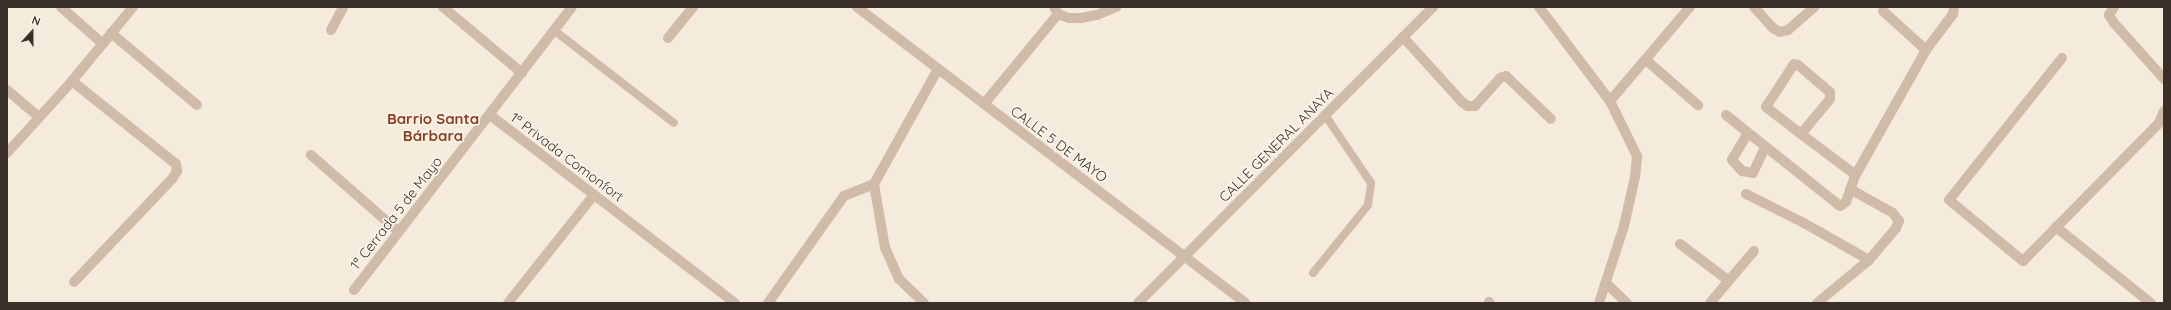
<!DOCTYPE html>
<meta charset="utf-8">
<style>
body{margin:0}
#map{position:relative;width:2171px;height:310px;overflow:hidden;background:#f5ebdd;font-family:Quicksand,sans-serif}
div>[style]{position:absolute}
.service>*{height:8px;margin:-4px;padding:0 4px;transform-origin:4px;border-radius:4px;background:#cfbba7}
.pedestrian>*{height:10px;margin:-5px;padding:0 5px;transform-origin:5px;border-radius:5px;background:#cfbba7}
.minor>*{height:10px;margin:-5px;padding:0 5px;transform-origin:5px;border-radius:5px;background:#cfbba7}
.tertiary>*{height:10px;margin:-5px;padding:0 5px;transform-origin:5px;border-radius:5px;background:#cfbba7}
span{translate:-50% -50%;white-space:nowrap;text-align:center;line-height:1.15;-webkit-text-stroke:3.5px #fcf5eb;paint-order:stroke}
.street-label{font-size:14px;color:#3b2f29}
.neighbourhood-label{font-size:15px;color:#933c19;font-weight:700}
.frame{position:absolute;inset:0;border:8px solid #3b2f29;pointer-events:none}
.north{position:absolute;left:12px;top:12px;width:40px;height:40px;-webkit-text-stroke:3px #fcf5eb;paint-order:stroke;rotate:21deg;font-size:11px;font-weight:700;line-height:16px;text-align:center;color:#3b2f29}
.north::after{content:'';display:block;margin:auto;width:14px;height:18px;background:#3b2f29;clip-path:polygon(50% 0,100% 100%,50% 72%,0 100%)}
</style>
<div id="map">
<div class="service">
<i style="left:555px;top:31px;width:150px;rotate:37.7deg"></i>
<i style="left:1313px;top:273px;width:87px;rotate:-51deg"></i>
<i style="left:1368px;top:205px;width:22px;rotate:-82deg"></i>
<i style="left:1371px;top:183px;width:82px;rotate:-124.1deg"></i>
</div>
<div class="pedestrian">
<i style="left:768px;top:303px;width:131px;rotate:-54.6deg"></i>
<i style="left:844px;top:196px;width:32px;rotate:-22deg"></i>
</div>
<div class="minor">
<i style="left:61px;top:7px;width:56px;rotate:41.4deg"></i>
<i style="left:443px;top:7px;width:103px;rotate:39.9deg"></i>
<i style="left:1539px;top:7px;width:118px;rotate:52.9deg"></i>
<i style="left:1610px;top:101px;width:61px;rotate:63.9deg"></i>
<i style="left:1637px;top:156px;width:21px;rotate:95deg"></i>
<i style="left:1635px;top:177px;width:50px;rotate:102.7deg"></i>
<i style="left:1624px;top:226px;width:81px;rotate:108deg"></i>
<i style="left:1754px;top:7px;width:28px;rotate:48deg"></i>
<i style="left:1773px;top:28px;width:8px;rotate:30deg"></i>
<i style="left:1780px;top:32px;width:8px;rotate:-14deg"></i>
<i style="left:1788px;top:30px;width:35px;rotate:-41deg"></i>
<i style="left:2114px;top:7px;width:9px;rotate:122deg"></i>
<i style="left:2109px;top:15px;width:9px;rotate:58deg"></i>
<i style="left:2114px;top:23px;width:75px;rotate:48.2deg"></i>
<i style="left:1883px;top:11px;width:58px;rotate:42.2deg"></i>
<i style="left:1058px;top:14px;width:12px;rotate:20deg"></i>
<i style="left:1069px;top:18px;width:12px"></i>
<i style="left:1081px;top:18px;width:16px;rotate:-11deg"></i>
<i style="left:1097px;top:15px;width:21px;rotate:-23deg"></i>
<i style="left:331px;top:30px;width:26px;rotate:-62deg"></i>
<i style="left:111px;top:33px;width:112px;rotate:39.9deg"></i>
<i style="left:1403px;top:37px;width:88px;rotate:47.8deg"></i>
<i style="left:1462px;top:102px;width:7px;rotate:34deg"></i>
<i style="left:1468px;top:106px;width:7px"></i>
<i style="left:1475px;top:106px;width:38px;rotate:-48deg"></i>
<i style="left:1500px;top:78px;width:6px;rotate:-18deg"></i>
<i style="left:1506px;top:76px;width:62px;rotate:43.7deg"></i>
<i style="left:668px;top:38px;width:40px;rotate:-51deg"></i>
<i style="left:2062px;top:58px;width:181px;rotate:128.5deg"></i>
<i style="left:1949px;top:200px;width:96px;rotate:39.5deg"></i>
<i style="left:2023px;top:261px;width:194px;rotate:-45.4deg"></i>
<i style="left:2159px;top:123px;width:13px;rotate:-67deg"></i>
<i style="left:1646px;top:60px;width:69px;rotate:40.9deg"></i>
<i style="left:72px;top:81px;width:133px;rotate:38.6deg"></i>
<i style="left:176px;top:164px;width:7px;rotate:82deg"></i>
<i style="left:177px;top:171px;width:9px;rotate:122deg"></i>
<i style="left:172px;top:179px;width:142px;rotate:133.6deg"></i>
<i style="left:7px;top:90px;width:42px;rotate:40.2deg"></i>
<i style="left:1610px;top:101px;width:123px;rotate:-49.6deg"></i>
<i style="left:984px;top:104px;width:117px;rotate:-50.6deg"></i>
<i style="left:1058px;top:14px;width:8px;rotate:-120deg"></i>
<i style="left:490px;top:115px;width:309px;rotate:37.5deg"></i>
<i style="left:1726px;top:115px;width:146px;rotate:38.6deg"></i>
<i style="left:1840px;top:206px;width:7px;rotate:-34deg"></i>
<i style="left:1846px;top:202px;width:28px;rotate:-71deg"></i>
<i style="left:1855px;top:176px;width:4px;rotate:-124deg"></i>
<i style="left:1853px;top:173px;width:65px;rotate:-143.1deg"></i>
<i style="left:1801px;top:134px;width:44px;rotate:-142.4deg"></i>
<i style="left:1766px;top:107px;width:51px;rotate:-56.9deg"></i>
<i style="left:1794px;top:64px;width:4px;rotate:14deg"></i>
<i style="left:1798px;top:65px;width:42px;rotate:40.2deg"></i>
<i style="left:1830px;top:92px;width:7px;rotate:90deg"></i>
<i style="left:1830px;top:99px;width:45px;rotate:129.6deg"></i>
<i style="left:1748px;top:133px;width:31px;rotate:121deg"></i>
<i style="left:1732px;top:160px;width:15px;rotate:48deg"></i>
<i style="left:1742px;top:171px;width:11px;rotate:10deg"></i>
<i style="left:1753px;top:173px;width:29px;rotate:-65deg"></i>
<i style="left:311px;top:155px;width:117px;rotate:41.2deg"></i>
<i style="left:1855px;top:176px;width:145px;rotate:-60.6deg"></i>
<i style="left:1926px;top:50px;width:45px;rotate:-53.1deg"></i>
<i style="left:1953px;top:14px;width:7px;rotate:-82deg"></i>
<i style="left:1746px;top:194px;width:65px;rotate:26.6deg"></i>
<i style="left:1804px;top:223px;width:75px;rotate:29.6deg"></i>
<i style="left:2056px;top:227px;width:122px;rotate:38.7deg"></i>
<i style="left:1680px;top:244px;width:61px;rotate:37.1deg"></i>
<i style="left:1606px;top:283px;width:29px;rotate:44deg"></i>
<i style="left:354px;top:290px;width:357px;rotate:-52.4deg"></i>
<i style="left:1489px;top:302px;width:1px;rotate:45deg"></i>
<i style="left:508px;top:303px;width:138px;rotate:-51.5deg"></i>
<i style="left:924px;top:303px;width:35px;rotate:-136deg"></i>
<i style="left:899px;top:279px;width:34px;rotate:-114deg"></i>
<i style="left:885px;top:248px;width:65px;rotate:-99.8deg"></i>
<i style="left:874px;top:184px;width:132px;rotate:-60.9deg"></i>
<i style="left:1138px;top:303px;width:418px;rotate:-45.1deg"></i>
<i style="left:1710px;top:303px;width:68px;rotate:-49.8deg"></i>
<i style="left:1817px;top:303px;width:67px;rotate:-39.6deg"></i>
<i style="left:1869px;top:260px;width:42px;rotate:-49.8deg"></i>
<i style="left:1896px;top:228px;width:8px;rotate:-67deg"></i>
<i style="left:1899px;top:221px;width:10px;rotate:-127deg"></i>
<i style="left:1893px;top:213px;width:49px;rotate:-150.8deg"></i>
</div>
<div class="tertiary">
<i style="left:857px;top:7px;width:488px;rotate:37.3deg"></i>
<i style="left:7px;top:153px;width:97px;rotate:-47.9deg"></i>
<i style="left:72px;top:81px;width:96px;rotate:-50.5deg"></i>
</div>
<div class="street-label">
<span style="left:1059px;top:144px;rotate:37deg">CALLE 5 DE MAYO</span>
<span style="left:1276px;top:145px;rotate:-45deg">CALLE GENERAL ANAYA</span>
<span style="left:567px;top:157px;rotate:37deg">1ª Privada Comonfort</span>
<span style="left:396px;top:213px;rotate:-52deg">1ª Cerrada 5 de Mayo</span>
</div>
<div class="neighbourhood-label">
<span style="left:433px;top:127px">Barrio Santa<br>Bárbara</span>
</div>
<div class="frame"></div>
<div class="north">N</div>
</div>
